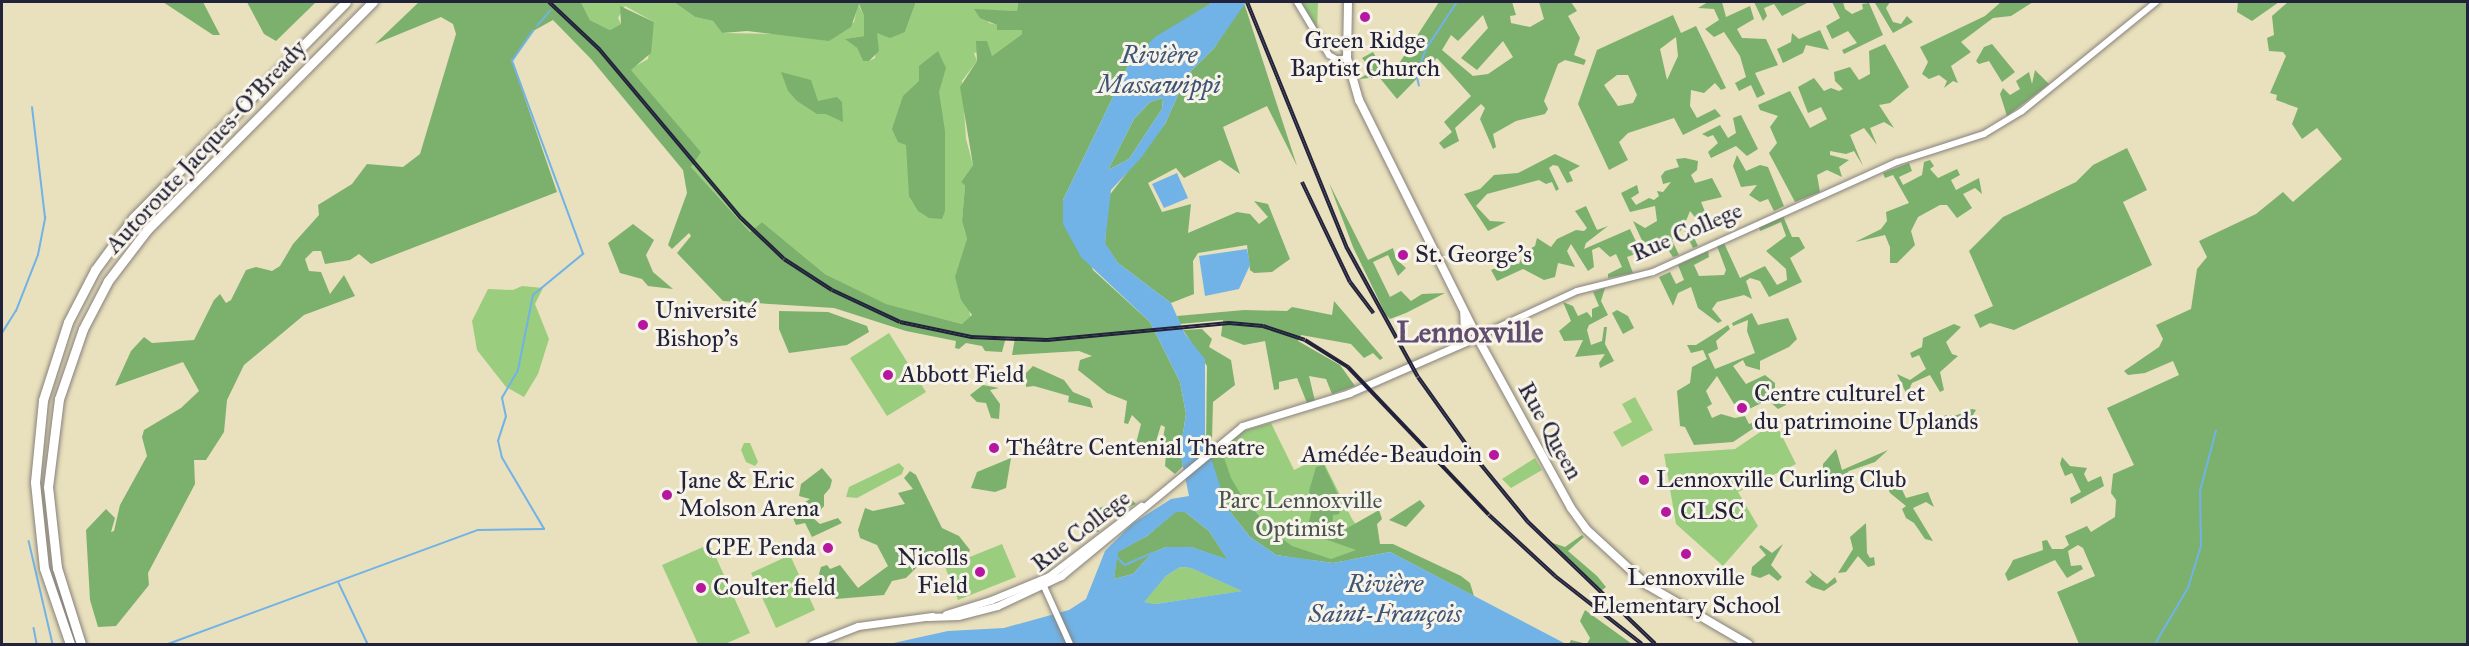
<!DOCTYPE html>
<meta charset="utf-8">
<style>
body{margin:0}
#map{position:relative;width:2469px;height:646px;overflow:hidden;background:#e9e0bd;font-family:"IM FELL Great Primer",serif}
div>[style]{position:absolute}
.green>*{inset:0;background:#9ace7e}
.forest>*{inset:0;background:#7bb16d}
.water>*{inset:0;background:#71b3e6}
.stream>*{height:1.5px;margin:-0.75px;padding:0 0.75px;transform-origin:0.75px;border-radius:0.75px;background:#71b3e6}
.roads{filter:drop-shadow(0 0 2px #86817c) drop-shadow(0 0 2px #86817c)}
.tertiary>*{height:6px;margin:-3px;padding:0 3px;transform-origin:3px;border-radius:3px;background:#fff}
.secondary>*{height:7px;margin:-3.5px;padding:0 3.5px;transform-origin:3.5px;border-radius:3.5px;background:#fff}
.primary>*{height:8px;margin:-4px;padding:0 4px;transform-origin:4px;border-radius:4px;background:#fff}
.motorway>*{height:9px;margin:-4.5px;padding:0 4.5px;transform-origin:4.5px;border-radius:4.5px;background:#fff}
.rail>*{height:4px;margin-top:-2px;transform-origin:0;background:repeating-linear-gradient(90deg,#f7f3e8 0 4.5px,#22223b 0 9px);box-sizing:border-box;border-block:2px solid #22223b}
.dots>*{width:16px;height:16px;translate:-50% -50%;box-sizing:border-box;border:3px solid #f7f3e8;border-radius:50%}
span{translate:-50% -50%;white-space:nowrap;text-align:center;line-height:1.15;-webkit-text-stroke:6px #f7f3e8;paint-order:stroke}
.poi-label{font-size:24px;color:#22223b}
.left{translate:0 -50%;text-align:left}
.right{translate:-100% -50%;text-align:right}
.street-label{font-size:24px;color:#22223b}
.park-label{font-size:24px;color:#46564f}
.water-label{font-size:26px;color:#3e5577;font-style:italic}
.district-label{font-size:30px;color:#604d6f;font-weight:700}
.frame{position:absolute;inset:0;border:3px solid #22223b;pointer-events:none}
</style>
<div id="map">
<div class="green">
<i style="clip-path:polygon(581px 2px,674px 2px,695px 17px,713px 21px,722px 33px,832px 35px,854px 22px,858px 4px,864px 16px,864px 36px,846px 39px,857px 48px,863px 61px,869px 61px,875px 58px,877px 33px,905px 32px,916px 2px,1018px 2px,1017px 11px,980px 10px,989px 23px,1022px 30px,1022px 34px,992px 56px,988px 50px,974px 53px,977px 61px,962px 81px,966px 139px,973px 165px,961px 182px,965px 186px,962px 221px,967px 239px,961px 300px,969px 309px,971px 320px,962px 324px,885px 304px,825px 274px,762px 222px,750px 232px,691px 167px,700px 151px,630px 69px,648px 59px,654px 22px,625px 6px,618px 18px,621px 24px,610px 30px,590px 20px)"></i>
<i style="clip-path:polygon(1299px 2px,1318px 2px,1317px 28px)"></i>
<i style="clip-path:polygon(522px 286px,543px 288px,535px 304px,549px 339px,538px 374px,524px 397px,506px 387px,477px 350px,472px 321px,488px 289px,513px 290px)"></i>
<i style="clip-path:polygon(889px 333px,926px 392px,887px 416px,850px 358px)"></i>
<i style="clip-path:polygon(1635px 397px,1653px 430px,1622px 447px,1613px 432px,1632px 422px,1622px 404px)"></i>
<i style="clip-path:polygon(1775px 422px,1796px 464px,1738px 492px,1758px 526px,1723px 566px,1676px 524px,1664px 454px,1735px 449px)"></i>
<i style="clip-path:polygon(1271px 423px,1294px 470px,1321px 457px,1352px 519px,1367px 539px,1350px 561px,1290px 560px,1208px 457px,1242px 431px)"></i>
<i style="clip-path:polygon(744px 443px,750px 443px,758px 462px,755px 466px,746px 462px,741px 450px)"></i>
<i style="clip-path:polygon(1535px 458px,1542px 470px,1511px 488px,1502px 479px)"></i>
<i style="clip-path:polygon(899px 463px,904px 468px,902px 474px,857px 498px,846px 497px,849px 487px)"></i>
<i style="clip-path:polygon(710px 544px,750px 633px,725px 644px,698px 644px,662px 565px)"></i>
<i style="clip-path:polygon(1002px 544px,1016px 577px,958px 600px,945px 567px)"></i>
<i style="clip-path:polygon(790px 555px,815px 610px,776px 628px,751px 573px)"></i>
<i style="clip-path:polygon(1180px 567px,1191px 568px,1243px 591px,1155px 604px,1143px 602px,1166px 576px)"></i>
</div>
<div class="forest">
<i style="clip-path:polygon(163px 2px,203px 2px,220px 35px,213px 35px)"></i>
<i style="clip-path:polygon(247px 2px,316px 2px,276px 41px,264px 34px)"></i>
<i style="clip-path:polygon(419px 2px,581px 2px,590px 20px,610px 30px,621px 24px,620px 6px,654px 22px,651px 53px,631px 70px,701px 152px,691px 167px,750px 232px,762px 222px,825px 274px,886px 304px,962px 324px,972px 315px,961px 300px,955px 277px,967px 239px,962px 221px,965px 186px,961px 182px,973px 165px,960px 87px,977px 61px,976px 41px,987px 41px,992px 56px,1022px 34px,1022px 30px,997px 30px,997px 25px,980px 18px,974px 9px,1017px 11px,1018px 2px,1213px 2px,1139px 51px,1129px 64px,1063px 200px,1093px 270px,1150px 322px,1180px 382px,1186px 414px,1180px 452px,1183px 466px,1175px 474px,1165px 466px,1166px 454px,1162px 444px,1165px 427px,1161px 425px,1154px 448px,1145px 453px,1135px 447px,1141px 424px,1132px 415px,1128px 424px,1124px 423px,1127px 401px,1107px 393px,1078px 370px,1080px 360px,1092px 356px,1079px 351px,1012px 355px,1015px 338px,1006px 337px,1002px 352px,985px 351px,982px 346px,966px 343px,959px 349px,955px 348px,956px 341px,906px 331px,834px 308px,723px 301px,677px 253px,691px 236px,689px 233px,672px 249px,668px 245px,687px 193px,683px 170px,591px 59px,553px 20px,533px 31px,512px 61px,557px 192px,371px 264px,359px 254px,350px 260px,325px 264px,321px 251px,313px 251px,305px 259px,309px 271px,321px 272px,330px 294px,344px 275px,355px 296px,304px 315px,244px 365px,227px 400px,224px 432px,206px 460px,194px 460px,195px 484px,148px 573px,149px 585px,116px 626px,98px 627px,90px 600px,86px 530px,106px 509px,115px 518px,111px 532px,114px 531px,120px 505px,147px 456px,142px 437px,144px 430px,181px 408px,199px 391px,183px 362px,115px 386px,131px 351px,144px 337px,152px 343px,194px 340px,214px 300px,220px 294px,226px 303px,231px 300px,246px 270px,256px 267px,272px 271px,280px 266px,293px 244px,319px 215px,318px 205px,352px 184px,367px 164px,403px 167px,420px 154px,456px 34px,453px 24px,441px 17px,375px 44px)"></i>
<i style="clip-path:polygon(674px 2px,916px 2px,905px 32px,890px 38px,877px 33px,879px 51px,869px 61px,863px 61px,857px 48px,845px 39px,864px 36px,864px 16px,859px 4px,851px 27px,829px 41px,747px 31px,722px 33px,713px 21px,695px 17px)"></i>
<i style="clip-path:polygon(evenodd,1439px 2px,1512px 2px,1516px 15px,1510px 16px,1511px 23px,1530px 27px,1544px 19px,1539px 2px,1571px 2px,1577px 11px,1568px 16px,1580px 38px,1574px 55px,1586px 60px,1584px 65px,1565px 60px,1558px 64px,1544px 101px,1548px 109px,1545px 114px,1516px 121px,1493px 134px,1496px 147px,1493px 149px,1480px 119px,1485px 108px,1481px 104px,1455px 128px,1459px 141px,1444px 149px,1439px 143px,1452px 132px,1444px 122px,1471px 96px,1437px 58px,1397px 99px,1379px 77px,1359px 79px,1372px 71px,1362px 58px,1373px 52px,1389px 79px,1439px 2px,1483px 15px,1488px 28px,1461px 58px,1477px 70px,1503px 41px,1513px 57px,1488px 74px,1473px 76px,1442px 50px,1451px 35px,1458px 41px,1483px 15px)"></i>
<i style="clip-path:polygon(1708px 2px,1722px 2px,1726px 17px,1750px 6px,1754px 19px,1737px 29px,1742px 38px,1766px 39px,1778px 65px,1755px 73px,1765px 94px,1757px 98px,1751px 85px,1739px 91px,1735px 83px,1746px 77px,1740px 56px,1724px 32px,1714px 37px,1705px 29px,1719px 20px,1714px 9px,1698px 8px)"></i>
<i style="clip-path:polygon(1754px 2px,1806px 2px,1807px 3px,1782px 16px,1774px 4px,1764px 8px,1767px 16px,1763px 21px)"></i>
<i style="clip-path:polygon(1832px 2px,1843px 2px,1845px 9px,1852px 14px,1863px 9px,1862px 4px,1869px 3px,1883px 35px,1844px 54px,1842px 50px,1857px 43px,1848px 31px,1832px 39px,1826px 26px,1840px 18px)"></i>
<i style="clip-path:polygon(1890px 2px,1886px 8px,1893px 22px,1901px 24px,1907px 16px,1913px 22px,1893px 33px,1875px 3px)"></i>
<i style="clip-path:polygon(2001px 2px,2033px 2px,2011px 16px,1993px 18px,1961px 42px,1971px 52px,1951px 66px,1958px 83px,1953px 81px,1944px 88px,1947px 81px,1939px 75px,1929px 79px,1922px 74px,1928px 62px,1920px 47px,1985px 16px)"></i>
<i style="clip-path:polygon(2238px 2px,2279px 2px,2252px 21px,2237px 12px)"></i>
<i style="clip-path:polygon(2288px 2px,2467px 2px,2467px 644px,2079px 644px,2057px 592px,2095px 576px,2083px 548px,2078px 545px,2068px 551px,2071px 566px,2081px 565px,2083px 569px,2067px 578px,2055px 560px,2008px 581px,2005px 574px,2010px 566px,2013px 560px,2043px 550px,2042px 541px,2047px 540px,2052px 549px,2063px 549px,2069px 545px,2065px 536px,2087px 526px,2091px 532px,2115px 517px,2116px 500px,2111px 493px,2113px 474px,2134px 465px,2107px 408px,2179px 375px,2173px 361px,2145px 373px,2128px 375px,2124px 371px,2159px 347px,2163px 339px,2156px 325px,2191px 309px,2197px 269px,2207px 257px,2199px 241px,2256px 214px,2283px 192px,2293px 202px,2342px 159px,2317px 128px,2302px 139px,2292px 124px,2298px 108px,2276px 100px,2277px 95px,2270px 93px,2286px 56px,2283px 52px,2269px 51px,2267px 38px,2274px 35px,2272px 16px)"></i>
<i style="clip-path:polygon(1244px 3px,1297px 166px,1267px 106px,1223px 127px,1240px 174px,1220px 160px,1184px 178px,1176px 168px,1148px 183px,1162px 212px,1191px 204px,1188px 233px,1237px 212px,1250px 214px,1259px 224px,1268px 217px,1254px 201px,1268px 204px,1290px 259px,1272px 272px,1254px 273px,1250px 270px,1247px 245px,1198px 253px,1193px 261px,1194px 294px,1171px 303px,1118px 263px,1105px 244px,1108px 197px,1165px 124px,1187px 75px,1214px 48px)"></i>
<i style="clip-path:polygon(evenodd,1673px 15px,1681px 33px,1696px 26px,1726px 88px,1721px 90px,1715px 83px,1704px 93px,1691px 90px,1690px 106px,1697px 118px,1715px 109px,1721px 116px,1683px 135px,1674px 118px,1628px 133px,1619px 142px,1628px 160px,1609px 170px,1578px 104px,1597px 50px,1673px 15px,1676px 37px,1678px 56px,1667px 80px,1660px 49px,1676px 37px,1673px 15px,1617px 75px,1628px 75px,1637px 95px,1633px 103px,1618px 106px,1604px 85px,1617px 75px)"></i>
<i style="clip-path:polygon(1820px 30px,1829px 50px,1806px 45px,1803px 53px,1783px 63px,1777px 49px,1791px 42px,1792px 33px,1799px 39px)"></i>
<i style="clip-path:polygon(1885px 44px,1909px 87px,1890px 103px,1879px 105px,1894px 128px,1884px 122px,1870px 128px,1877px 145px,1864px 128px,1850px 135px,1863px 166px,1854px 151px,1846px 154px,1830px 151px,1830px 155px,1849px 160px,1839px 167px,1842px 177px,1827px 170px,1817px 175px,1820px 192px,1795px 202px,1769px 153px,1777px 143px,1770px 127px,1778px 116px,1760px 110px,1758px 105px,1790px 91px,1810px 128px,1827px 119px,1821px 107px,1808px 113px,1798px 87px,1814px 78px,1824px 91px,1831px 88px,1839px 91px,1843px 89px,1835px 81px,1834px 72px,1850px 67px,1859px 80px,1870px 74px,1869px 51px)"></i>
<i style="clip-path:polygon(1992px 44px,2015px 72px,2002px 82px,1989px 61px,1979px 64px,1976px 61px,1984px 47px)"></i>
<i style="clip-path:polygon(938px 51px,946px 68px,939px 92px,945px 131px,945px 211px,942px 219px,929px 218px,918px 211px,909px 196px,906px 145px,898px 142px,892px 129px,903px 96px,919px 81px,919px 66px)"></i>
<i style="clip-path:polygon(2035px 70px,2049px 84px,2007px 116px,2000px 94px,2003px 88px,2010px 95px,2020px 89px,2016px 81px,2029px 72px,2032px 84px)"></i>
<i style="clip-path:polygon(781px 72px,811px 80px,818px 101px,837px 97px,842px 102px,843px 122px,826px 114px,817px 114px,797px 101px,788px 91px)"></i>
<i style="clip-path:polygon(1163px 98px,1162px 109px,1129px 159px,1108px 170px,1134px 119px,1150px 102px)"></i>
<i style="clip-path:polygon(1741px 115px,1758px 149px,1747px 156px,1736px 146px,1711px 158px,1708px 152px,1718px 143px,1713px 135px,1708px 137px,1702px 134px,1720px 125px,1728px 138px,1736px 133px,1733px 118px)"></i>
<i style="clip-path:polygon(2127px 148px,2147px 190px,2123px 202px,2152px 265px,2014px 330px,1990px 323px,1980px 328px,1974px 315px,1993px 306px,1969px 251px,2003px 217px,2076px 182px,2093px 165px)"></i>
<i style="clip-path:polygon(1555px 154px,1580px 166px,1569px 172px,1573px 181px,1567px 183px,1558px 166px,1553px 165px,1549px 168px,1559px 189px,1556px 191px,1552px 182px,1546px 184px,1539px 180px,1487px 194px,1476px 206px,1490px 221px,1506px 222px,1488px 231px,1464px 194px,1480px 189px,1494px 175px,1518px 173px)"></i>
<i style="clip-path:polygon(1737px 155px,1746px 171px,1760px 165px,1768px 167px,1784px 206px,1774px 211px,1768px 199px,1760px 202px,1749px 195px,1757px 185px,1741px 187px,1733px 166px)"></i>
<i style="clip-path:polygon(1685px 158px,1698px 161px,1697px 170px,1691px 175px,1695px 183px,1712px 178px,1722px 197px,1701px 202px,1709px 221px,1701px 225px,1690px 211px,1686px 221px,1698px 246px,1693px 248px,1683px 228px,1672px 240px,1679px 255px,1673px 257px,1666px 247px,1645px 247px,1633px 221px,1645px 228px,1657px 221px,1655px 206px,1630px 212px,1621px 193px,1637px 185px,1639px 193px,1631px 198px,1636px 205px,1649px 198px,1654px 200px,1659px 196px,1657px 191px,1663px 192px,1671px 182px,1663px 184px,1661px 176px,1665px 171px,1679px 167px,1676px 159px)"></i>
<i style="clip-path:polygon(1930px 160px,1934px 166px,1930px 169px,1938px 178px,1957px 169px,1960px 175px,1951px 180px,1956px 190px,1979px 178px,1982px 194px,1975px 188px,1963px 194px,1972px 208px,1957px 218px,1947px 205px,1940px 205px,1918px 217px,1911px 231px,1915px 245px,1897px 263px,1890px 263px,1890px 247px,1885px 235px,1855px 242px,1881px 229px,1887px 221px,1886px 212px,1909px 203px,1893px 175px,1885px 178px,1883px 173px,1909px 163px,1912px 171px,1899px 177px,1903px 185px,1922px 175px,1924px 162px)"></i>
<i style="clip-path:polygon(1329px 183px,1368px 260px,1393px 248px,1396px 259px,1406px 268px,1398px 276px,1388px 255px,1373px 262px,1390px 297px,1401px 291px,1411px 301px,1422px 294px,1445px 293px,1406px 313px,1390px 319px,1386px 315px,1353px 247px)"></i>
<i style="clip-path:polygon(1586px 206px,1597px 230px,1608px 226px,1586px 243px,1584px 249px,1630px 229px,1641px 252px,1627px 257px,1633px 273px,1608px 278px,1608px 274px,1622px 267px,1616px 254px,1610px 257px,1599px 247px,1592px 250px,1594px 267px,1588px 271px,1571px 244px,1567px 251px,1575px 267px,1558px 263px,1555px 277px,1544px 280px,1523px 269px,1497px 281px,1491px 270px,1510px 262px,1519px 264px,1524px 252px,1535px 246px,1537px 238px,1551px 247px,1557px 239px,1576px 230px,1584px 231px,1587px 228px,1575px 211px)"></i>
<i style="clip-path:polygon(1783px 216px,1792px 237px,1799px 237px,1805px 248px,1790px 258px,1802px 282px,1769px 297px,1760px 281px,1750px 278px,1746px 281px,1752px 299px,1744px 295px,1717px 302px,1712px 309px,1722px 321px,1718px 323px,1698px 308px,1691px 287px,1678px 293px,1673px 306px,1659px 277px,1670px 272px,1676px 284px,1684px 280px,1678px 265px,1708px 251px,1709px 257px,1694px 265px,1699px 276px,1724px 275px,1726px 270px,1717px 246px,1724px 243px,1740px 278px,1765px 266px,1777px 285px,1787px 280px,1786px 269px,1766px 251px,1786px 236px,1781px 222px,1760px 231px,1759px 227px)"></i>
<i style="clip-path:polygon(633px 224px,654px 240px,646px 255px,648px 260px,653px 272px,673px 289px,648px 286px,642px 279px,620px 273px,608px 243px)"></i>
<i style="clip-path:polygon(1605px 288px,1601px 301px,1608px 315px,1589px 325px,1587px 330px,1591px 345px,1602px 341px,1604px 327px,1607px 327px,1605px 344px,1614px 361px,1600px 368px,1599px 363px,1605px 354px,1575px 357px,1583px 340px,1564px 341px,1559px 331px,1571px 321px,1563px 302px,1573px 306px,1578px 316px,1587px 312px,1592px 318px,1592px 309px,1599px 306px,1593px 292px)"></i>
<i style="clip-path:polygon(1334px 301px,1383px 358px,1380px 360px,1373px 353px,1364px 358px,1351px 344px,1301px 335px,1298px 341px,1340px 365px,1355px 386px,1332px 394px,1326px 379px,1309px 376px,1315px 401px,1307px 403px,1297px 378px,1279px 382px,1279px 389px,1274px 390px,1265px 341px,1244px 345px,1221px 336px,1223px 320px,1180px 324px,1177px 316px,1244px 310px,1287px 311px,1292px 307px,1332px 315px)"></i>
<i style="clip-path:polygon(1617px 310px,1628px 316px,1634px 328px,1623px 334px,1612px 313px)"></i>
<i style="clip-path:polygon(779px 311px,828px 312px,867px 326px,869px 332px,847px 345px,789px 353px,779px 329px)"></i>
<i style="clip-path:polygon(1752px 313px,1758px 325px,1788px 318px,1797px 339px,1789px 347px,1760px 361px,1760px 370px,1746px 366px,1743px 360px,1733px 366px,1746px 384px,1765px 375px,1775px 383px,1775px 390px,1786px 405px,1778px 409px,1768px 400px,1749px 409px,1745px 401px,1734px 404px,1717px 376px,1706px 391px,1712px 404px,1707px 407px,1712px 418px,1721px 414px,1735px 418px,1745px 416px,1749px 424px,1755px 422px,1757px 426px,1733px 442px,1694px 445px,1685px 427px,1680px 426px,1677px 391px,1690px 383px,1692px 367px,1707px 359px,1703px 350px,1691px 353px,1687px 345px,1696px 345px,1728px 325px,1730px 329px,1716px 341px,1718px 349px,1708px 354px,1715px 369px,1755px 353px,1747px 331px,1748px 320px,1733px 326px,1732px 323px)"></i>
<i style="clip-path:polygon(1954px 324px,1961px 327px,1946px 342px,1952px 354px,1958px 356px,1940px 372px,1944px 390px,1940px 392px,1930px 375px,1912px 383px,1907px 395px,1897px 374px,1910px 380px,1926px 369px,1919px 355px,1912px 358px,1910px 353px,1922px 347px,1923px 338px)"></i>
<i style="clip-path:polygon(1202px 329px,1212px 339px,1209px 347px,1231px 360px,1235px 385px,1213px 402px,1212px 440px,1206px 445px,1207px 366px,1183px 330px)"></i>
<i style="clip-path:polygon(1033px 366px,1064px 380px,1073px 392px,1090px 399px,1093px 408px,1068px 402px,1069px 396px,1034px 386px,1026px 387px,1026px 373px)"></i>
<i style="clip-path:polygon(983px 385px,999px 388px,990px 390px,1000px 404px,999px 419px,991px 418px,986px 403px,977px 402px,970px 395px)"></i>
<i style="clip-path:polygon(1972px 409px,1976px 410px,1971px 418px,1946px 431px,1936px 430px,1939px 419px,1946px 415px,1957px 415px)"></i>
<i style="clip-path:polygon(1220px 446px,1231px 478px,1241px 495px,1272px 531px,1292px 546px,1331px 559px,1356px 550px,1325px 539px,1308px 525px,1313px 506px,1309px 491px,1316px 467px,1324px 465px,1342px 503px,1339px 514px,1333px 515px,1332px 528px,1344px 530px,1379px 510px,1382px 519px,1377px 524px,1380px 544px,1393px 544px,1461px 576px,1470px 583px,1474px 596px,1390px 552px,1333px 563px,1276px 555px,1250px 537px,1227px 508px,1208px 457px)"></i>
<i style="clip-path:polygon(1836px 449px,1842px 470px,1888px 450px,1875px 462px,1849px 471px,1838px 481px,1814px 486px,1811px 479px,1823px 473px,1823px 464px)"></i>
<i style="clip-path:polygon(2062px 457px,2070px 466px,2087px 468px,2084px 474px,2088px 482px,2101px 476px,2104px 486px,2071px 504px,2070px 498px,2081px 492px,2072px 473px,2065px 476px,2060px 464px)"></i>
<i style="clip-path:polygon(1011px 458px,1006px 488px,995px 492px,971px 488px,977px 472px)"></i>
<i style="clip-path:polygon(822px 468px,832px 480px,830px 488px,824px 495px,824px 506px,813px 518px,820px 524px,838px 518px,842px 523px,812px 537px,805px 523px,796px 525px,790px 511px,810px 499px,799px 496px,801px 484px)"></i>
<i style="clip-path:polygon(910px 471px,916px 475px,942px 528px,959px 536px,970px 550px,968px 555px,958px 558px,929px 555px,906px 578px,892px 581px,884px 595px,836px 599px,819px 574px,821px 567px,827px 565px,830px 569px,840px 565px,858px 588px,888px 566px,877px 545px,860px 538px,858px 530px,865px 508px,873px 511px,905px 504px,898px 493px,913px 489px,904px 478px)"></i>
<i style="clip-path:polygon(1899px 483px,1906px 498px,1928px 492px,1934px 507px,1926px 502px,1913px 508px,1933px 541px,1925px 539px,1914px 523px,1906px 518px,1902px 509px,1906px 506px,1890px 493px,1888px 488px)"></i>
<i style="clip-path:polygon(1122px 498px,1130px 498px,1136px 504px,1106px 517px,1100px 522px,1099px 532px,1090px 531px,1088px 521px,1097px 509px)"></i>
<i style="clip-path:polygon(1420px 500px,1425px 506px,1406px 527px,1389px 520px)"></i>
<i style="clip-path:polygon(1175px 512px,1185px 512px,1209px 531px,1228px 560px,1191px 547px,1166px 547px,1152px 553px,1133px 574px,1114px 579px,1117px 552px,1147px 536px)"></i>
<i style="clip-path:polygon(1866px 523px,1867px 553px,1870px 558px,1874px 557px,1875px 565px,1868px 567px,1858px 556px,1846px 572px,1838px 573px,1853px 549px,1850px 537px)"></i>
<i style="clip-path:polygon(1582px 535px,1584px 537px,1568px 551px,1597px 576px,1606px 587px,1601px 591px,1550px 542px,1565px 547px)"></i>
<i style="clip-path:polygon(1783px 544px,1771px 565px,1782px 577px,1778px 581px,1769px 574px,1760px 578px,1751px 575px,1752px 567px,1766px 555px,1759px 547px,1761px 545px,1772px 553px)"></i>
<i style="clip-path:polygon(1809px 570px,1827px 584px,1835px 577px,1837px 582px,1824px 591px,1812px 587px,1805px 582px,1812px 575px)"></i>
<i style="clip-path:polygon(1585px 610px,1632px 644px,1569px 644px,1571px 640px,1587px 644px,1590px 638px,1580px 621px)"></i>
</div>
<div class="water">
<i style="clip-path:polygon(evenodd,1213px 2px,1246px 2px,1214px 48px,1187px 75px,1165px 124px,1141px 158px,1111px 190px,1105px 243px,1118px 263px,1171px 303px,1185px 334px,1205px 359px,1205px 439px,1227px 508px,1250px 537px,1276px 555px,1333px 563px,1390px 552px,1566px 644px,889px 644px,948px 631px,1004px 628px,1069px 610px,1086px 599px,1105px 551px,1132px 524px,1171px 499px,1189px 496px,1180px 452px,1186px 414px,1180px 382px,1150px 322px,1081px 257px,1063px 224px,1063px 200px,1129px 64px,1155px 37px,1213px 2px,1163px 98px,1162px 109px,1129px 159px,1108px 170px,1134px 119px,1150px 102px,1163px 98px,1213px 2px,1176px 512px,1185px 512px,1209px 531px,1227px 559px,1191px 547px,1166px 547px,1152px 553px,1133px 574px,1114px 579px,1118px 552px,1147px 536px,1176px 512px,1213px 2px,1180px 567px,1191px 568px,1242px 591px,1155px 604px,1144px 602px,1166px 576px,1180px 567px)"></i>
<i style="clip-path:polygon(1177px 173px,1188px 198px,1164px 208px,1152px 184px)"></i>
<i style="clip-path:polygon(1247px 249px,1250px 265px,1239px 289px,1205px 296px,1199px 256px)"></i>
</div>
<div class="stream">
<i style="left:537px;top:26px;width:20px;rotate:-49deg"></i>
<i style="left:1419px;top:86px;width:12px;rotate:-104deg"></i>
<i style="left:1416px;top:74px;width:27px;rotate:-68deg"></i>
<i style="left:1426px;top:49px;width:56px;rotate:-56.6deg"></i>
<i style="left:2px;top:333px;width:26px;rotate:-58deg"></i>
<i style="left:16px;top:311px;width:60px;rotate:-68.6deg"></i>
<i style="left:38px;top:255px;width:38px;rotate:-79deg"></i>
<i style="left:45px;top:218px;width:111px;rotate:-96.7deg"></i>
<i style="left:29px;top:541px;width:106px;rotate:76.9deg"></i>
<i style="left:1117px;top:552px;width:5px;rotate:90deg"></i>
<i style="left:1117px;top:557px;width:11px;rotate:45deg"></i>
<i style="left:1125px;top:565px;width:30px;rotate:-24deg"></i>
<i style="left:339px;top:583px;width:68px;rotate:64.6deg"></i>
<i style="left:34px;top:628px;width:16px;rotate:79deg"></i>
<i style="left:168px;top:644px;width:330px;rotate:-20.2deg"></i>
<i style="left:478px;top:530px;width:66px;rotate:-0.9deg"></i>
<i style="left:544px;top:529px;width:82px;rotate:-120.6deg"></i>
<i style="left:502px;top:458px;width:17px;rotate:-103deg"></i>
<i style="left:498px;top:441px;width:25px;rotate:-72deg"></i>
<i style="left:506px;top:417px;width:19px;rotate:-102deg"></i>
<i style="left:502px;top:398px;width:32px;rotate:-60deg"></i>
<i style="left:518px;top:370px;width:76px;rotate:-78.7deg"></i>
<i style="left:533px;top:295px;width:65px;rotate:-39.4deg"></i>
<i style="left:583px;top:254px;width:206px;rotate:-110.2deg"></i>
<i style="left:512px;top:61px;width:37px;rotate:-55deg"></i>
<i style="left:2155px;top:644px;width:65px;rotate:-59.5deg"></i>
<i style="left:2188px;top:588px;width:44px;rotate:-72.8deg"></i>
<i style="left:2201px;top:546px;width:55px;rotate:-91deg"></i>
<i style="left:2200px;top:491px;width:62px;rotate:-75.1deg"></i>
</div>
<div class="roads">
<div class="tertiary">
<i style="left:1297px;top:2px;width:62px;rotate:58.9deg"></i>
<i style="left:1329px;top:55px;width:10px;rotate:29deg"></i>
<i style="left:1338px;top:60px;width:9px;rotate:-13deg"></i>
<i style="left:1477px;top:337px;width:110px;rotate:-24.7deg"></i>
<i style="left:1577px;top:291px;width:78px;rotate:-14deg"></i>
<i style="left:1653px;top:272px;width:268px;rotate:-24.3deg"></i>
<i style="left:1897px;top:162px;width:91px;rotate:-17.8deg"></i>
<i style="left:1984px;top:134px;width:44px;rotate:-31.2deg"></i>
<i style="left:2022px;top:111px;width:173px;rotate:-39.1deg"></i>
<i style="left:1042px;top:582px;width:68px;rotate:65.7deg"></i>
</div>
<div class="secondary">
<i style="left:1458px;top:345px;width:13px;rotate:-61deg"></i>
<i style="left:1464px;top:334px;width:24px;rotate:-92deg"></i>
<i style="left:946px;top:614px;width:47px;rotate:-17.3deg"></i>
<i style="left:991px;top:600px;width:63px;rotate:-22.5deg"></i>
<i style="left:1049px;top:576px;width:116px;rotate:-37.3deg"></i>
<i style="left:928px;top:617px;width:30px;rotate:-2deg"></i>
<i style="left:958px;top:616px;width:40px;rotate:-14.4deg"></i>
<i style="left:997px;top:606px;width:71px;rotate:-25.1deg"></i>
<i style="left:1061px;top:576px;width:235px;rotate:-39.6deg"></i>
<i style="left:1242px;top:426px;width:112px;rotate:-17.1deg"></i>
<i style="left:1349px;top:393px;width:140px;rotate:-23.6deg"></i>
<i style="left:812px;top:644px;width:49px;rotate:-21.4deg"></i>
<i style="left:858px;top:626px;width:75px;rotate:-7.7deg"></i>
</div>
<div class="primary">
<i style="left:1348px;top:2px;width:56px;rotate:91deg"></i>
<i style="left:1347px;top:58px;width:44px;rotate:74.1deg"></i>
<i style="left:1359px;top:100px;width:265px;rotate:63.5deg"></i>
<i style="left:1477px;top:337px;width:195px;rotate:61.2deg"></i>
<i style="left:1571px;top:508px;width:26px;rotate:54deg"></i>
<i style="left:1586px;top:529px;width:83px;rotate:42.6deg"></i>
<i style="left:1647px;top:585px;width:117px;rotate:30.3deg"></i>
</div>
<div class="motorway">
<i style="left:70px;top:644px;width:80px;rotate:-108.9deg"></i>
<i style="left:44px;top:568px;width:86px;rotate:-96deg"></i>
<i style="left:35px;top:482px;width:82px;rotate:-84.4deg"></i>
<i style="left:43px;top:400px;width:82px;rotate:-72.2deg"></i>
<i style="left:68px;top:322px;width:59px;rotate:-62.6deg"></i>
<i style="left:95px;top:270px;width:64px;rotate:-53.8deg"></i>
<i style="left:133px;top:218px;width:303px;rotate:-45.4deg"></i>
<i style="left:81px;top:644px;width:80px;rotate:-107.5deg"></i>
<i style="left:57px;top:568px;width:81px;rotate:-96.3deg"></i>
<i style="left:48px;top:487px;width:89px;rotate:-82.9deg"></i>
<i style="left:59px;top:399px;width:74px;rotate:-71.1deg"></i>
<i style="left:83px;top:329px;width:54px;rotate:-62.5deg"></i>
<i style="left:108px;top:281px;width:64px;rotate:-52.6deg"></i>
<i style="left:147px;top:230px;width:321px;rotate:-45.3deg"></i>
</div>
</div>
<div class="rail">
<i style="left:549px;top:2px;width:69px;rotate:43.2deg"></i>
<i style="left:599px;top:49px;width:221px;rotate:50deg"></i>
<i style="left:741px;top:218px;width:59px;rotate:43.6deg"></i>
<i style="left:784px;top:259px;width:57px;rotate:32.9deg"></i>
<i style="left:832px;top:290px;width:75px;rotate:25.2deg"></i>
<i style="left:900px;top:322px;width:73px;rotate:11.9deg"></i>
<i style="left:971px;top:337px;width:76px;rotate:2.3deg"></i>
<i style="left:1047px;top:340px;width:183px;rotate:-5.3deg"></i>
<i style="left:1229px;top:323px;width:34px;rotate:5deg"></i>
<i style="left:1263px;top:326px;width:44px;rotate:18.4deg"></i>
<i style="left:1305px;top:340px;width:51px;rotate:32.1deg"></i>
<i style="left:1348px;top:367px;width:204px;rotate:46.4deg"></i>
<i style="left:1489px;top:515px;width:90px;rotate:42.7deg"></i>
<i style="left:1555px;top:576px;width:110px;rotate:38deg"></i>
<i style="left:1247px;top:2px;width:266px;rotate:67.9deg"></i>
<i style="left:1347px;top:248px;width:147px;rotate:61.2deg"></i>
<i style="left:1418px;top:377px;width:103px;rotate:54.5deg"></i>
<i style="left:1478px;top:461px;width:79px;rotate:50.7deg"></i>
<i style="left:1528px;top:522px;width:176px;rotate:43.8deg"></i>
<i style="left:1302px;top:182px;width:111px;rotate:64.4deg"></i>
<i style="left:1350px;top:282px;width:39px;rotate:53deg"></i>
</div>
<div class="dots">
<i style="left:1365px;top:17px;background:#b5179e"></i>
<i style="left:1403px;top:255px;background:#b5179e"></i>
<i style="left:643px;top:325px;background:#b5179e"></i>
<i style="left:888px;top:375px;background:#b5179e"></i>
<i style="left:1742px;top:408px;background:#b5179e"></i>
<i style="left:994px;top:448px;background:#b5179e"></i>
<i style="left:1494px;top:455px;background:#b5179e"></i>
<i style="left:1644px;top:480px;background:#b5179e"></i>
<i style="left:667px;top:495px;background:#b5179e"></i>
<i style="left:1666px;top:512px;background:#b5179e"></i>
<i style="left:828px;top:548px;background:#b5179e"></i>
<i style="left:1686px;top:554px;background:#b5179e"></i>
<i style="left:980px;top:572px;background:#b5179e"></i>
<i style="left:701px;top:588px;background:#b5179e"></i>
</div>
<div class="poi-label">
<span style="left:1365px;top:55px">Green Ridge<br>Baptist Church</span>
<span class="left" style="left:1415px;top:255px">St. George's</span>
<span class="left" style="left:655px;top:325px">Université<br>Bishop's</span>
<span class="left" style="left:900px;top:375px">Abbott Field</span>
<span class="left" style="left:1754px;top:408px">Centre culturel et<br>du patrimoine Uplands</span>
<span class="left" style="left:1006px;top:448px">Théâtre Centenial Theatre</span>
<span class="right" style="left:1482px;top:455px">Amédée-Beaudoin</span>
<span class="left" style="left:1656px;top:480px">Lennoxville Curling Club</span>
<span class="left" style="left:679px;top:495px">Jane &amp; Eric<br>Molson Arena</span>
<span class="left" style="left:1680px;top:512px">CLSC</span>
<span class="right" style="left:816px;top:548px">CPE Penda</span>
<span class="right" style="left:968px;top:572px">Nicolls<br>Field</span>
<span style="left:1686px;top:592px">Lennoxville<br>Elementary School</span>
<span class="left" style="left:713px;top:588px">Coulter field</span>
</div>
<div class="street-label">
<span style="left:206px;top:147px;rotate:-47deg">Autoroute Jacques-O'Bready</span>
<span style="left:1687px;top:232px;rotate:-23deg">Rue College</span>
<span style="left:1550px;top:431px;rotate:61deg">Rue Queen</span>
<span style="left:1081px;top:531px;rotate:-38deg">Rue College</span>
</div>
<div class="park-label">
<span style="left:1300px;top:515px">Parc Lennoxville<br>Optimist</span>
</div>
<div class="water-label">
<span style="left:1159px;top:70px">Rivière<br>Massawippi</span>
<span style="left:1385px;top:599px">Rivière<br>Saint-François</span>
</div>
<div class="district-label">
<span style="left:1470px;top:332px">Lennoxville</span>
</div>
<div class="frame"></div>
</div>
